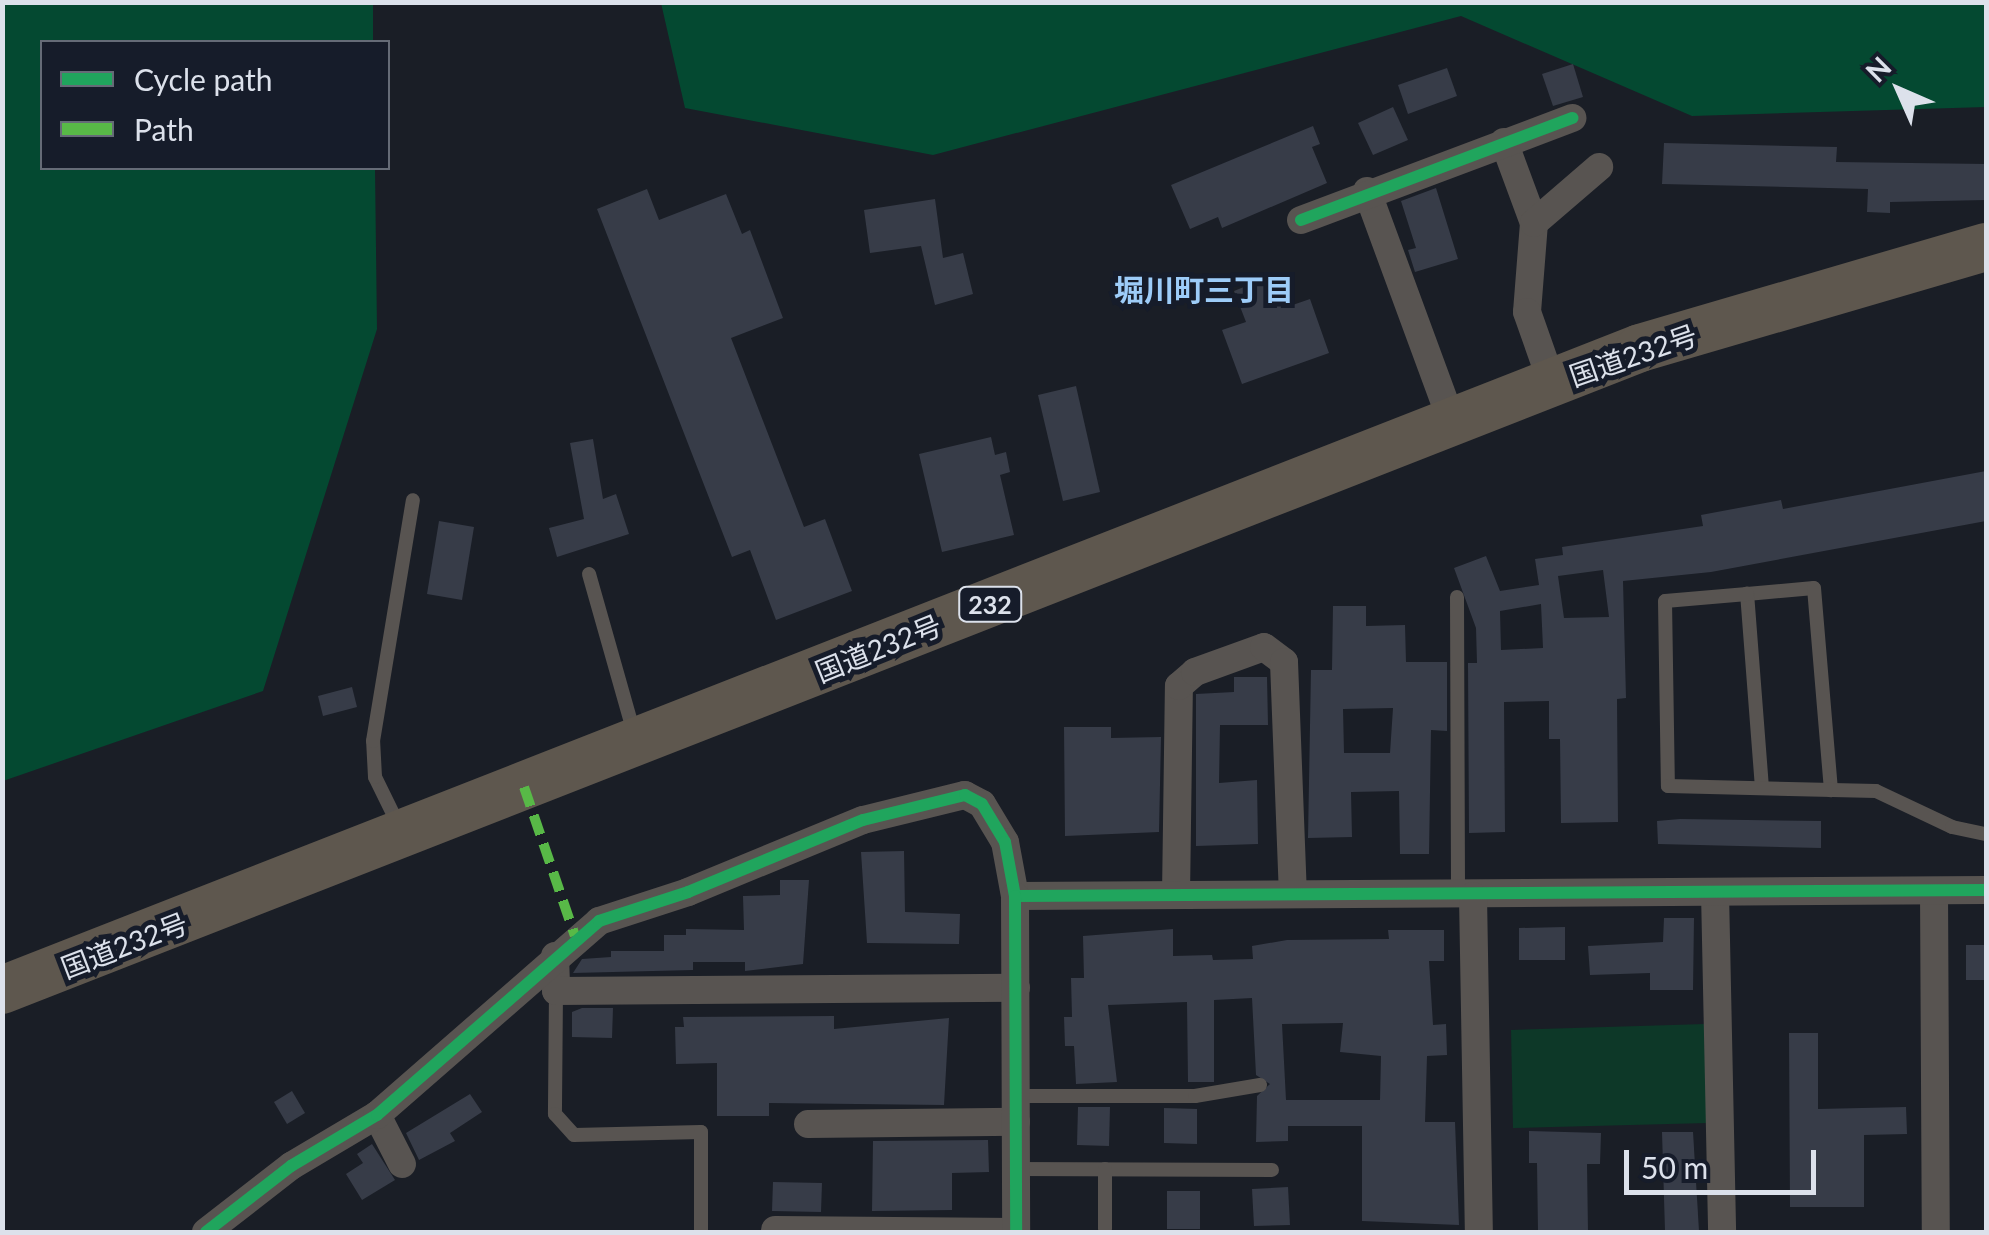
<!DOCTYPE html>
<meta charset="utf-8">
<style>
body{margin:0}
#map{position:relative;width:1989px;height:1235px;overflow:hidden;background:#1a1e26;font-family:Lato,"Noto Sans JP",sans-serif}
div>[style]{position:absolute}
.green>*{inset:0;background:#0d3828}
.forest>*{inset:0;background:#044931}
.building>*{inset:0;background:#373c48}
.service>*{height:14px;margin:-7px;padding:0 7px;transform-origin:7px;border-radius:7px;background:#585451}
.minor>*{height:28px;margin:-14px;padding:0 14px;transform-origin:14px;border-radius:14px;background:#585451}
.trunk>*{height:48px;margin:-24px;padding:0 24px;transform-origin:24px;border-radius:24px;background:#5e574e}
.quiet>*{height:10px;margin-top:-5px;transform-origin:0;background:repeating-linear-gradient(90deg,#58b947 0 20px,transparent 0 30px)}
.cycleway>*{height:12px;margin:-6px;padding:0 6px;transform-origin:6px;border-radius:6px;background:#20a55d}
span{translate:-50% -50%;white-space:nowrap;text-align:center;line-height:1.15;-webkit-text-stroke:10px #161c2a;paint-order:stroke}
.shield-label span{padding:2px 8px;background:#161c2a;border:2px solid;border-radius:8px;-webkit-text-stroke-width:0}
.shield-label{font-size:25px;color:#dce1eb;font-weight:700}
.street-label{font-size:28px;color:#dce1eb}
.neighbourhood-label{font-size:30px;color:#9dccf8;font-weight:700}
.frame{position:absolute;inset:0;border:5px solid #dce1eb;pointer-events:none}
.legend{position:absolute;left:40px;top:40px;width:350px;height:130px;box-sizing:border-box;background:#161c2a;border:2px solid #656b77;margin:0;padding:12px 18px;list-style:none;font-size:30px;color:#dce1eb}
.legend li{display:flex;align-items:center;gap:20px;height:50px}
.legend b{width:50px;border:2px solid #656b77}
.north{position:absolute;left:1849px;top:40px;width:100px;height:100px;-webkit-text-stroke:8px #161c2a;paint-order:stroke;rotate:315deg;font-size:28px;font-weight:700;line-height:40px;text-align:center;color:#dce1eb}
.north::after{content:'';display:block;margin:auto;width:35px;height:45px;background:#dce1eb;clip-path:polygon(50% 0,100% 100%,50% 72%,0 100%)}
.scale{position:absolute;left:1624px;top:1150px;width:192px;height:45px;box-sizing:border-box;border:5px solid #dce1eb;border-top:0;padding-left:12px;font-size:30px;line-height:35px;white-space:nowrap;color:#dce1eb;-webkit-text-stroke:8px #161c2a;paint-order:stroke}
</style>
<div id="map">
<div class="green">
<i style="clip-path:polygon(1705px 1024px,1708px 1123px,1513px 1128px,1511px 1030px)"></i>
</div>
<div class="forest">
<i style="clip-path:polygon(2px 3px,373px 3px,373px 42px,42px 42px,42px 168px,375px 168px,377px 329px,263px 691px,3px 781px)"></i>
<i style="clip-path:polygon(661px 3px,1986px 3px,1986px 107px,1692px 116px,1461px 16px,933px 155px,685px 108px)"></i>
</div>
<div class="building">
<i style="clip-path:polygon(1573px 64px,1583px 97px,1553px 106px,1542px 74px)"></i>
<i style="clip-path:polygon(1447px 68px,1457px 96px,1408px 114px,1398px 85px)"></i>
<i style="clip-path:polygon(1393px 107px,1408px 140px,1373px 155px,1358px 123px)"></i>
<i style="clip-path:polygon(1313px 126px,1320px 144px,1312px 147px,1327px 183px,1222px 228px,1218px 217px,1190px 229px,1171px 185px)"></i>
<i style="clip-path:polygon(1664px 143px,1837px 147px,1836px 162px,1986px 164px,1986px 200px,1890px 202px,1890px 213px,1867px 212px,1868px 189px,1662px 184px)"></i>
<i style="clip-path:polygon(1436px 188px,1458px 259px,1415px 272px,1408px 250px,1416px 248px,1401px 201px)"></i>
<i style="clip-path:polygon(647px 189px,659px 220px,726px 194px,742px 234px,750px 230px,783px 318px,731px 338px,804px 527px,825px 519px,852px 591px,776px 620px,750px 550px,732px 557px,597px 209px)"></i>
<i style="clip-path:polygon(935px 199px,943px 258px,963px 253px,973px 294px,935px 305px,921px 246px,870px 253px,864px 210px)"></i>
<i style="clip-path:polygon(1271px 276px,1284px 308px,1310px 299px,1329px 353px,1242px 384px,1222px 330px,1246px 322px,1234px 291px)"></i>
<i style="clip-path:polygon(1076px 386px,1100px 492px,1063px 501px,1038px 395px)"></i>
<i style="clip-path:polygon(991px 437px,995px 455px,1006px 452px,1010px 472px,1000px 475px,1014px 535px,942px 552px,919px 454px)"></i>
<i style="clip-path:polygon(593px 439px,603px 499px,616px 494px,629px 534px,557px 557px,549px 528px,584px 519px,570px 443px)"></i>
<i style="clip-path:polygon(evenodd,1986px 471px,1986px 521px,1711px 572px,1623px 581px,1626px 698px,1617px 699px,1618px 822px,1561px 823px,1560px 739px,1549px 739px,1549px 701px,1504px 702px,1505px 832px,1469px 833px,1468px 663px,1477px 663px,1476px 628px,1454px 568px,1486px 556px,1500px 591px,1539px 585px,1535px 559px,1563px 555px,1562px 547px,1703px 526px,1701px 515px,1781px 500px,1783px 509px,1986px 471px,1603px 570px,1609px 617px,1564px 618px,1558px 576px,1603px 570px,1986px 471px,1541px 604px,1543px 648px,1501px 650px,1500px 611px,1541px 604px)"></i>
<i style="clip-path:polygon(439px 521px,474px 527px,462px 600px,427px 594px)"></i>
<i style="clip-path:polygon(evenodd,1333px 606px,1366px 606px,1366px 626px,1405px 625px,1406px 662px,1447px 662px,1447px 731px,1431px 730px,1429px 854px,1400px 854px,1399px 791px,1351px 792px,1352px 837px,1308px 838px,1311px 670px,1332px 670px,1333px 606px,1393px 708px,1390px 753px,1344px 753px,1343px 709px,1393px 708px)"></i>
<i style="clip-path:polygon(1234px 677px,1267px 677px,1268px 725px,1220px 725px,1219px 783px,1257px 780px,1258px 844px,1196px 846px,1196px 694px,1234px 692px)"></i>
<i style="clip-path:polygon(352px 687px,357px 707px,323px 716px,318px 696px)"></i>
<i style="clip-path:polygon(1064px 727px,1111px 727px,1111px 738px,1161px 737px,1159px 832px,1065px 836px)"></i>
<i style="clip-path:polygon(1680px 819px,1821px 821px,1821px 848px,1658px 844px,1657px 821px)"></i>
<i style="clip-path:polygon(904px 851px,905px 912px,960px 914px,959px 944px,867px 943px,861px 852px)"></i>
<i style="clip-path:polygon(780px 880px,809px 880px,803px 964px,745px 971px,745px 962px,693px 962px,693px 970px,573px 973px,582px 959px,611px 957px,611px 951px,664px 951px,664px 935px,686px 935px,686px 929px,744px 930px,743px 896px,780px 895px)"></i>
<i style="clip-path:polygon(1664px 918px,1694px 918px,1693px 990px,1650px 990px,1650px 973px,1590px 975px,1588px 946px,1663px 942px)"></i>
<i style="clip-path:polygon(1565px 927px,1565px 960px,1519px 960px,1519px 928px)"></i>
<i style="clip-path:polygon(evenodd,1173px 929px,1173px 956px,1212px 955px,1213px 960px,1253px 959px,1252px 946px,1287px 940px,1389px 939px,1388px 930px,1444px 930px,1444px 961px,1429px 961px,1433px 1025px,1446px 1024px,1447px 1055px,1427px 1056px,1425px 1122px,1455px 1122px,1459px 1225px,1362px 1221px,1362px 1126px,1288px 1126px,1288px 1141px,1256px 1142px,1257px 1096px,1270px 1084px,1256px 1075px,1252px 998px,1214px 1000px,1214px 1082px,1188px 1082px,1187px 1002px,1108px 1005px,1117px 1082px,1076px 1084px,1074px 1046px,1065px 1046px,1064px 1017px,1072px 1017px,1071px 978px,1084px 978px,1083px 936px,1173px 929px,1343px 1023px,1340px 1052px,1381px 1056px,1380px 1100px,1286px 1100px,1282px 1024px,1343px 1023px)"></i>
<i style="clip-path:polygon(1966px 945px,1986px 945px,1986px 980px,1966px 980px)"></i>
<i style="clip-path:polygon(582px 1008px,613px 1008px,612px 1038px,572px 1037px,572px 1012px)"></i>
<i style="clip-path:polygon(834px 1016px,834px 1029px,949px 1018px,944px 1105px,769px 1103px,769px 1116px,717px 1116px,717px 1063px,676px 1064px,675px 1027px,684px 1027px,683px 1017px)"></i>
<i style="clip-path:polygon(1789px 1033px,1818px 1033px,1818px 1109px,1906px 1107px,1907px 1134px,1864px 1135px,1864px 1207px,1790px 1207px)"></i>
<i style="clip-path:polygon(292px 1091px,305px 1113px,287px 1124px,274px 1102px)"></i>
<i style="clip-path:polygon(470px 1094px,482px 1112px,450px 1133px,455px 1141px,419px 1160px,406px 1133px)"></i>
<i style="clip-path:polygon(1078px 1107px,1110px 1107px,1109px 1146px,1077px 1145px)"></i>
<i style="clip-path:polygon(1164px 1108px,1197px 1109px,1197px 1144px,1164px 1143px)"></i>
<i style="clip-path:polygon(1529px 1131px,1601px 1133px,1600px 1164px,1587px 1164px,1588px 1232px,1538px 1232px,1537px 1163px,1529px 1163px)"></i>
<i style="clip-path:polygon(1662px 1132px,1693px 1132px,1699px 1231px,1665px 1231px)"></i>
<i style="clip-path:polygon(988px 1140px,989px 1172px,952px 1173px,952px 1210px,872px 1211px,873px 1141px)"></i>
<i style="clip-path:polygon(372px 1144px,395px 1180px,362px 1200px,346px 1174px,363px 1163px,357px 1154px)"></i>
<i style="clip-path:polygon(773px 1182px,822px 1183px,821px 1212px,772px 1211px)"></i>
<i style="clip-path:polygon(1288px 1187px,1290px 1225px,1254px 1226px,1252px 1189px)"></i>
<i style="clip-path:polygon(1167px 1191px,1200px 1191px,1200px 1229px,1167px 1229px)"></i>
</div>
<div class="service">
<i style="left:589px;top:574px;width:165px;rotate:74.2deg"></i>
<i style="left:1747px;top:594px;width:67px;rotate:-5.1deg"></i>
<i style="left:1814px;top:588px;width:203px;rotate:85.2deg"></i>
<i style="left:1457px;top:597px;width:298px;rotate:89.8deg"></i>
<i style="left:1762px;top:788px;width:195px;rotate:-94.4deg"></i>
<i style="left:1747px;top:594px;width:82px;rotate:175.1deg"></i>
<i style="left:1665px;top:601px;width:185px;rotate:89.1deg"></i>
<i style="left:1668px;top:786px;width:208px;rotate:1.4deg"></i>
<i style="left:1876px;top:791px;width:84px;rotate:25.3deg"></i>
<i style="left:1952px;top:827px;width:35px;rotate:12deg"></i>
<i style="left:400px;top:828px;width:57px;rotate:-116.1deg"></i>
<i style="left:375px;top:777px;width:36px;rotate:-93deg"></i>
<i style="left:373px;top:741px;width:244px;rotate:-80.6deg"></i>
<i style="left:556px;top:991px;width:123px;rotate:90.5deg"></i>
<i style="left:555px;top:1114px;width:28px;rotate:48deg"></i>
<i style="left:574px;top:1135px;width:127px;rotate:-1.4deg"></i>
<i style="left:701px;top:1132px;width:100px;rotate:90deg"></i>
<i style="left:1016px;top:1096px;width:179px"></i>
<i style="left:1195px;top:1096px;width:66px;rotate:-9.6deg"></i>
<i style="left:1016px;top:1169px;width:256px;rotate:0.2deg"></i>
<i style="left:1105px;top:1169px;width:60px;rotate:90deg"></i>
</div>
<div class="minor">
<i style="left:1504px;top:142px;width:86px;rotate:69.7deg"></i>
<i style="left:1534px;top:223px;width:89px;rotate:94.5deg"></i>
<i style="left:1527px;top:312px;width:75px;rotate:70.6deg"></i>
<i style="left:1367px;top:191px;width:246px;rotate:69.8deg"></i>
<i style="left:1301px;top:220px;width:290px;rotate:-20.6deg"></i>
<i style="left:1534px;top:223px;width:86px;rotate:-40.7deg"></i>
<i style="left:1934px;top:891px;width:341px;rotate:89.7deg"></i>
<i style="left:1715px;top:892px;width:340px;rotate:88.8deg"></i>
<i style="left:1176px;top:895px;width:209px;rotate:-89.2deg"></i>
<i style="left:1179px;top:686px;width:21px;rotate:-41deg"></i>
<i style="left:1195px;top:672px;width:73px;rotate:-19.9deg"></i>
<i style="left:1264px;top:647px;width:25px;rotate:37deg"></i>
<i style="left:1284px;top:662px;width:232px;rotate:87.8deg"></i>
<i style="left:1015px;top:896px;width:971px;rotate:-0.35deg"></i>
<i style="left:1473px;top:896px;width:336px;rotate:89deg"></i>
<i style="left:555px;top:956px;width:35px;rotate:88deg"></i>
<i style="left:556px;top:991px;width:460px;rotate:-0.4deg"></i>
<i style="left:377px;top:1115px;width:55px;rotate:63deg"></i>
<i style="left:808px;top:1124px;width:208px;rotate:-0.6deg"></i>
<i style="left:775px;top:1230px;width:241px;rotate:0.5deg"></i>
<i style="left:206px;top:1232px;width:108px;rotate:-37.8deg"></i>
<i style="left:291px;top:1166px;width:100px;rotate:-30.7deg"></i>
<i style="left:377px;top:1115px;width:295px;rotate:-41.1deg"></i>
<i style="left:599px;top:921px;width:94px;rotate:-18deg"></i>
<i style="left:688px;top:892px;width:189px;rotate:-22.4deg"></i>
<i style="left:863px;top:820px;width:105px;rotate:-13.8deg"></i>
<i style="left:965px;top:795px;width:19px;rotate:28deg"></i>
<i style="left:982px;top:804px;width:44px;rotate:58.8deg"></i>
<i style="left:1005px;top:842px;width:55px;rotate:79.5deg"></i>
<i style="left:1015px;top:896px;width:336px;rotate:89.8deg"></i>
</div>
<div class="trunk">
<i style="left:2px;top:990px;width:1759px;rotate:-21.4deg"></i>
<i style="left:1640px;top:348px;width:360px;rotate:-16.3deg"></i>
</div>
<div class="quiet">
<i style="left:524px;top:787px;width:157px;rotate:71.1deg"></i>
</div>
<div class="cycleway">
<i style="left:1301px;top:220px;width:290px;rotate:-20.6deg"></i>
<i style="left:1015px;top:896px;width:971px;rotate:-0.35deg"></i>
<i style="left:206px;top:1232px;width:108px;rotate:-37.8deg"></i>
<i style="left:291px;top:1166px;width:100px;rotate:-30.7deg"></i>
<i style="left:377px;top:1115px;width:295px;rotate:-41.1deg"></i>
<i style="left:599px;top:921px;width:94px;rotate:-18deg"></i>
<i style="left:688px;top:892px;width:189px;rotate:-22.4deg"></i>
<i style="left:863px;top:820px;width:105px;rotate:-13.8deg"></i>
<i style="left:965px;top:795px;width:19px;rotate:28deg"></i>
<i style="left:982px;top:804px;width:44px;rotate:58.8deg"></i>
<i style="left:1005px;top:842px;width:55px;rotate:79.5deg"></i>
<i style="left:1015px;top:896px;width:336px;rotate:89.8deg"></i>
</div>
<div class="shield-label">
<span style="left:990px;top:604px">232</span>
</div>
<div class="street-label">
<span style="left:1633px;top:355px;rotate:-19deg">国道232号</span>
<span style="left:878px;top:648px;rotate:-22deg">国道232号</span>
<span style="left:124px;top:945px;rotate:-21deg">国道232号</span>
</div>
<div class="neighbourhood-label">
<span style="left:1204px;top:289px">堀川町三丁目</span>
</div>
<div class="frame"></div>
<ul class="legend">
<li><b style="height:12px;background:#20a55d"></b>Cycle path</li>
<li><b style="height:12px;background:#58b947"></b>Path</li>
</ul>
<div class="north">N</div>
<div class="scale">50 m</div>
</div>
